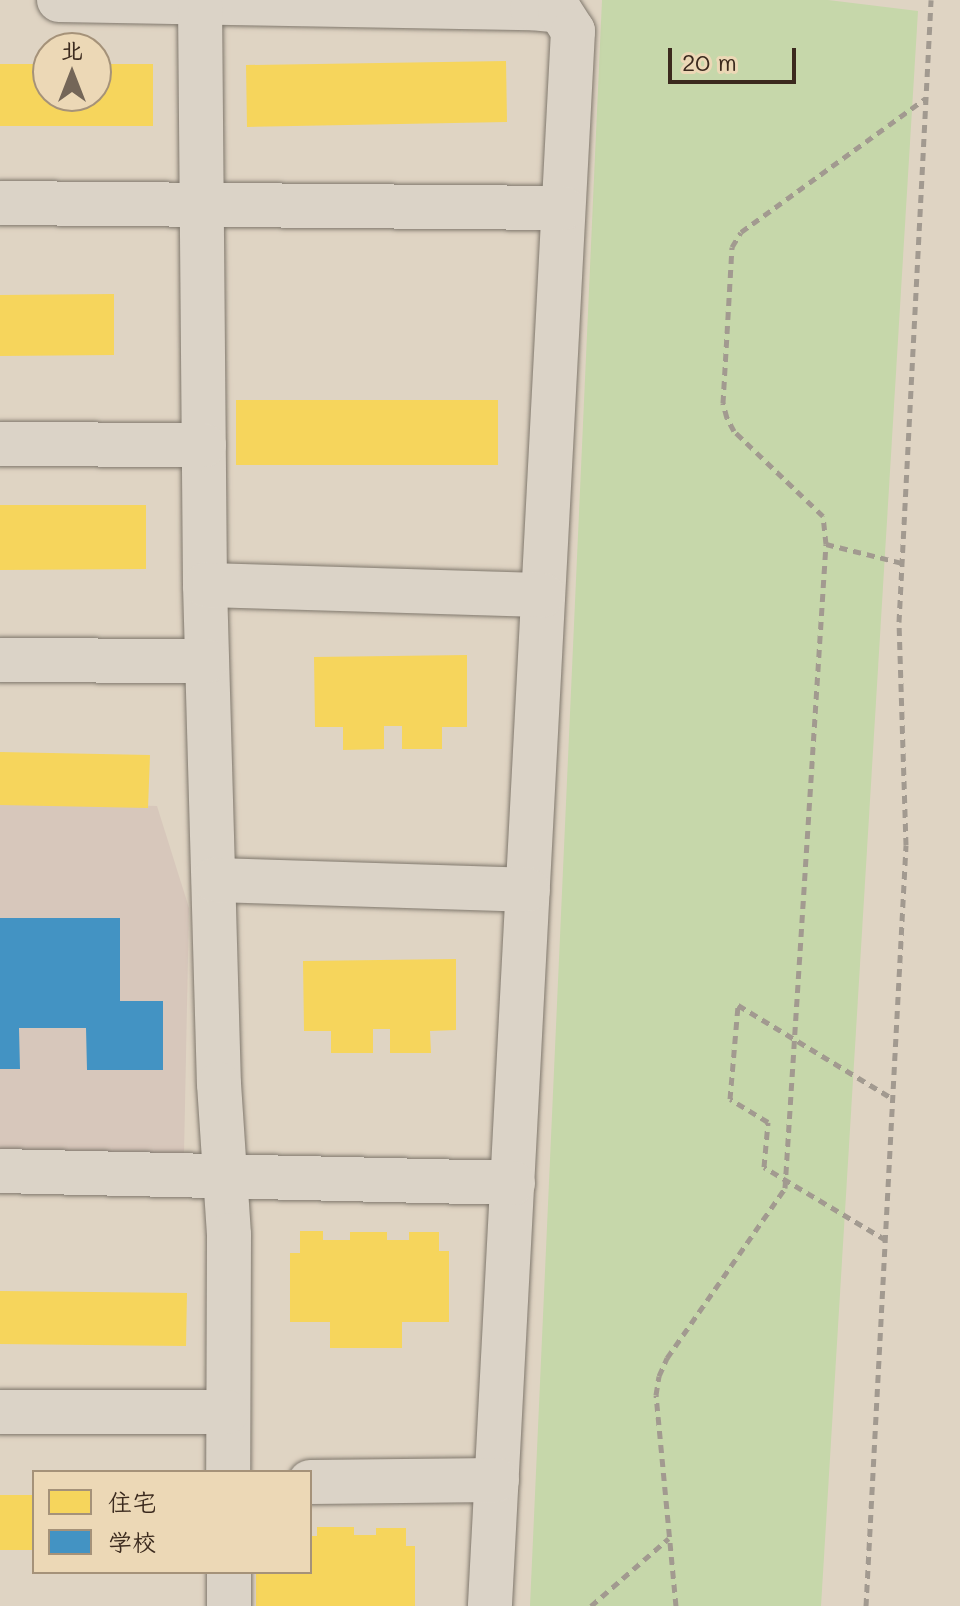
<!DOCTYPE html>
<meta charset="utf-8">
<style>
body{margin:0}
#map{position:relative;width:960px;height:1606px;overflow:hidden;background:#dfd4c3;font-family:Mali,"LXGW WenKai TC",sans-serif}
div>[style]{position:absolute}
.built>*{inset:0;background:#d7c7bb}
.green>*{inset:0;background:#c6d7aa}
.homes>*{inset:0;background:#f6d55c}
.schools>*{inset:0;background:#4393c3}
.path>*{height:5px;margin-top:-2.5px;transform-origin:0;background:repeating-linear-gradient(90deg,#a29a90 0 8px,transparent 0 14px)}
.roads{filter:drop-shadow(0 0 2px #80786d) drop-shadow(0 0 2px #80786d)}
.minor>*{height:44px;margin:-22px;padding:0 22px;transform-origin:22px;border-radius:22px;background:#dbd3c7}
span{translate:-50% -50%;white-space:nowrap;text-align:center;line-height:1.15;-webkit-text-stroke:8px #ecd8b6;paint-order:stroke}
.legend{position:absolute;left:32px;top:1470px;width:280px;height:104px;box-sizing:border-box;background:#ecd8b6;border:2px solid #a59279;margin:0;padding:10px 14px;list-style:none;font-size:24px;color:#3b2a1e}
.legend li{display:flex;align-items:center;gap:16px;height:40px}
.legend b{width:40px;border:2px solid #a59279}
.north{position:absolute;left:32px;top:32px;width:80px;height:80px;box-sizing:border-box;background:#ecd8b6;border:2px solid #a59279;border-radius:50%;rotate:0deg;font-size:22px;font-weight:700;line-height:32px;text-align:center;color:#3b2a1e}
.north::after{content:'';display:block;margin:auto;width:28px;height:36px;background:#746658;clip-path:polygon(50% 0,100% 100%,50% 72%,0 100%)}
.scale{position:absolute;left:668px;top:48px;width:128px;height:36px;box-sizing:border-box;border:4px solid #3b2a1e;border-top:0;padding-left:10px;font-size:24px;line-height:28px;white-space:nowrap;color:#3b2a1e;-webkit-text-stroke:6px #ecd8b6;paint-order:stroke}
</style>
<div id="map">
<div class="built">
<i style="clip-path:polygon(0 802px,157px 806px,189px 908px,184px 1154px,0 1151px)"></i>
</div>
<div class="green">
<i style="clip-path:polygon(602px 0,828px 0,918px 11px,821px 1606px,530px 1606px)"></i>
</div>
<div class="homes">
<i style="clip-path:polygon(506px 61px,507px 122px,247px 127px,246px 65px)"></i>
<i style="clip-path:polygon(0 64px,48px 64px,48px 96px,96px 96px,96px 64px,153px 64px,153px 126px,0 126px)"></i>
<i style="clip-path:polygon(114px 294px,114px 355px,0 356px,0 295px)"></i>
<i style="clip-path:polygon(236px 400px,498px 400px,498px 465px,236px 465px)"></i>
<i style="clip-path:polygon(0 505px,146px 505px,146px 569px,0 570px)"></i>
<i style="clip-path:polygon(467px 655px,467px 727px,442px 727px,442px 749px,402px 749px,402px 726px,384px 726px,384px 749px,343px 750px,343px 727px,315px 727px,314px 657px)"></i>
<i style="clip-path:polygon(0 752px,150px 755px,148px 808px,0 805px)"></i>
<i style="clip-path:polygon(456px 959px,456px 1030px,430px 1031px,431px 1053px,390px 1053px,390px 1029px,373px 1029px,373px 1053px,331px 1053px,331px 1031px,304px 1031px,303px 961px)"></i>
<i style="clip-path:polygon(300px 1231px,323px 1231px,323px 1240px,350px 1240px,350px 1232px,387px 1232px,387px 1240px,409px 1240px,409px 1232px,439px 1232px,439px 1251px,449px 1251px,449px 1322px,402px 1322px,402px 1348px,330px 1348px,330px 1322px,290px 1322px,290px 1253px,300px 1253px)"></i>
<i style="clip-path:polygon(0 1291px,187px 1293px,186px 1346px,0 1344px)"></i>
<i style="clip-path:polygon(0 1495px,34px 1495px,34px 1550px,0 1550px)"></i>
<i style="clip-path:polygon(317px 1527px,354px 1527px,354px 1535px,376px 1535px,376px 1528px,406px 1528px,406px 1546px,415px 1546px,415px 1606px,256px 1606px,256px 1572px,310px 1572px,310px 1536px,317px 1536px)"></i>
</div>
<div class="schools">
<i style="clip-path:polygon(0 918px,120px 918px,120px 1001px,163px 1001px,163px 1070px,87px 1070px,86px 1028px,19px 1028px,20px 1069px,0 1069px)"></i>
</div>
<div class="path">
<i style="left:826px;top:544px;width:78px;rotate:14deg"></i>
<i style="left:886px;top:1240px;width:142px;rotate:-149.1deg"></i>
<i style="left:764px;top:1167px;width:45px;rotate:-84.9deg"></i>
<i style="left:768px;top:1122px;width:44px;rotate:-148.8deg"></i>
<i style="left:730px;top:1099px;width:94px;rotate:-85.1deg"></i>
<i style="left:738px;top:1005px;width:181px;rotate:31.2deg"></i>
<i style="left:591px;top:1606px;width:103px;rotate:-41.1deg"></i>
<i style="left:676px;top:1606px;width:212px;rotate:-95.4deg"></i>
<i style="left:656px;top:1395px;width:19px;rotate:-81deg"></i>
<i style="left:659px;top:1376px;width:20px;rotate:-66deg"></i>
<i style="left:667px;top:1358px;width:207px;rotate:-55.2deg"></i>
<i style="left:785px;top:1188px;width:645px;rotate:-86.36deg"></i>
<i style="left:826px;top:544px;width:28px;rotate:-96deg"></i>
<i style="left:823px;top:516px;width:123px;rotate:-136.3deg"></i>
<i style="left:734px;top:431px;width:15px;rotate:-118deg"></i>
<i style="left:727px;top:418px;width:16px;rotate:-105deg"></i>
<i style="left:723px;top:403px;width:156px;rotate:-86.7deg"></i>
<i style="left:732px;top:247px;width:17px;rotate:-59deg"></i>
<i style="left:741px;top:232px;width:228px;rotate:-35.9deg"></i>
<i style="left:866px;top:1606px;width:762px;rotate:-86.99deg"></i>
<i style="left:906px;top:845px;width:223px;rotate:-91.8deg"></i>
<i style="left:899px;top:622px;width:623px;rotate:-87.05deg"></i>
</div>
<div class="roads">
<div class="minor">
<i style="left:59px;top:0;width:473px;rotate:1deg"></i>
<i style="left:532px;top:8px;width:28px;rotate:6deg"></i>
<i style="left:560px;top:11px;width:24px;rotate:57deg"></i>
<i style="left:573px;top:31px;width:1577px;rotate:93.02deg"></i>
<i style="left:200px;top:2px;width:583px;rotate:89.51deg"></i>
<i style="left:205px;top:585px;width:499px;rotate:88.4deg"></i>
<i style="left:219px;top:1084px;width:151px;rotate:86.2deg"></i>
<i style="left:229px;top:1235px;width:237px;rotate:90.2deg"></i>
<i style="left:0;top:203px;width:563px;rotate:0.51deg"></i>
<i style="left:0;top:444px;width:204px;rotate:0.3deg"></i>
<i style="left:205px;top:585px;width:338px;rotate:1.7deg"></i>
<i style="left:0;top:660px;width:207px;rotate:0.3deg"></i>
<i style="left:214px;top:880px;width:314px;rotate:1.8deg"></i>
<i style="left:0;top:1171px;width:513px;rotate:1.34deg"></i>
<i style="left:0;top:1412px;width:227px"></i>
<i style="left:310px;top:1482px;width:187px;rotate:-0.6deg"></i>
<i style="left:229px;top:1572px;width:34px;rotate:90deg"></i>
</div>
</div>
<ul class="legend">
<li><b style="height:22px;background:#f6d55c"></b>住宅</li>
<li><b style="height:22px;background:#4393c3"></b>学校</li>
</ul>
<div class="north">北</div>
<div class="scale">20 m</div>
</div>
